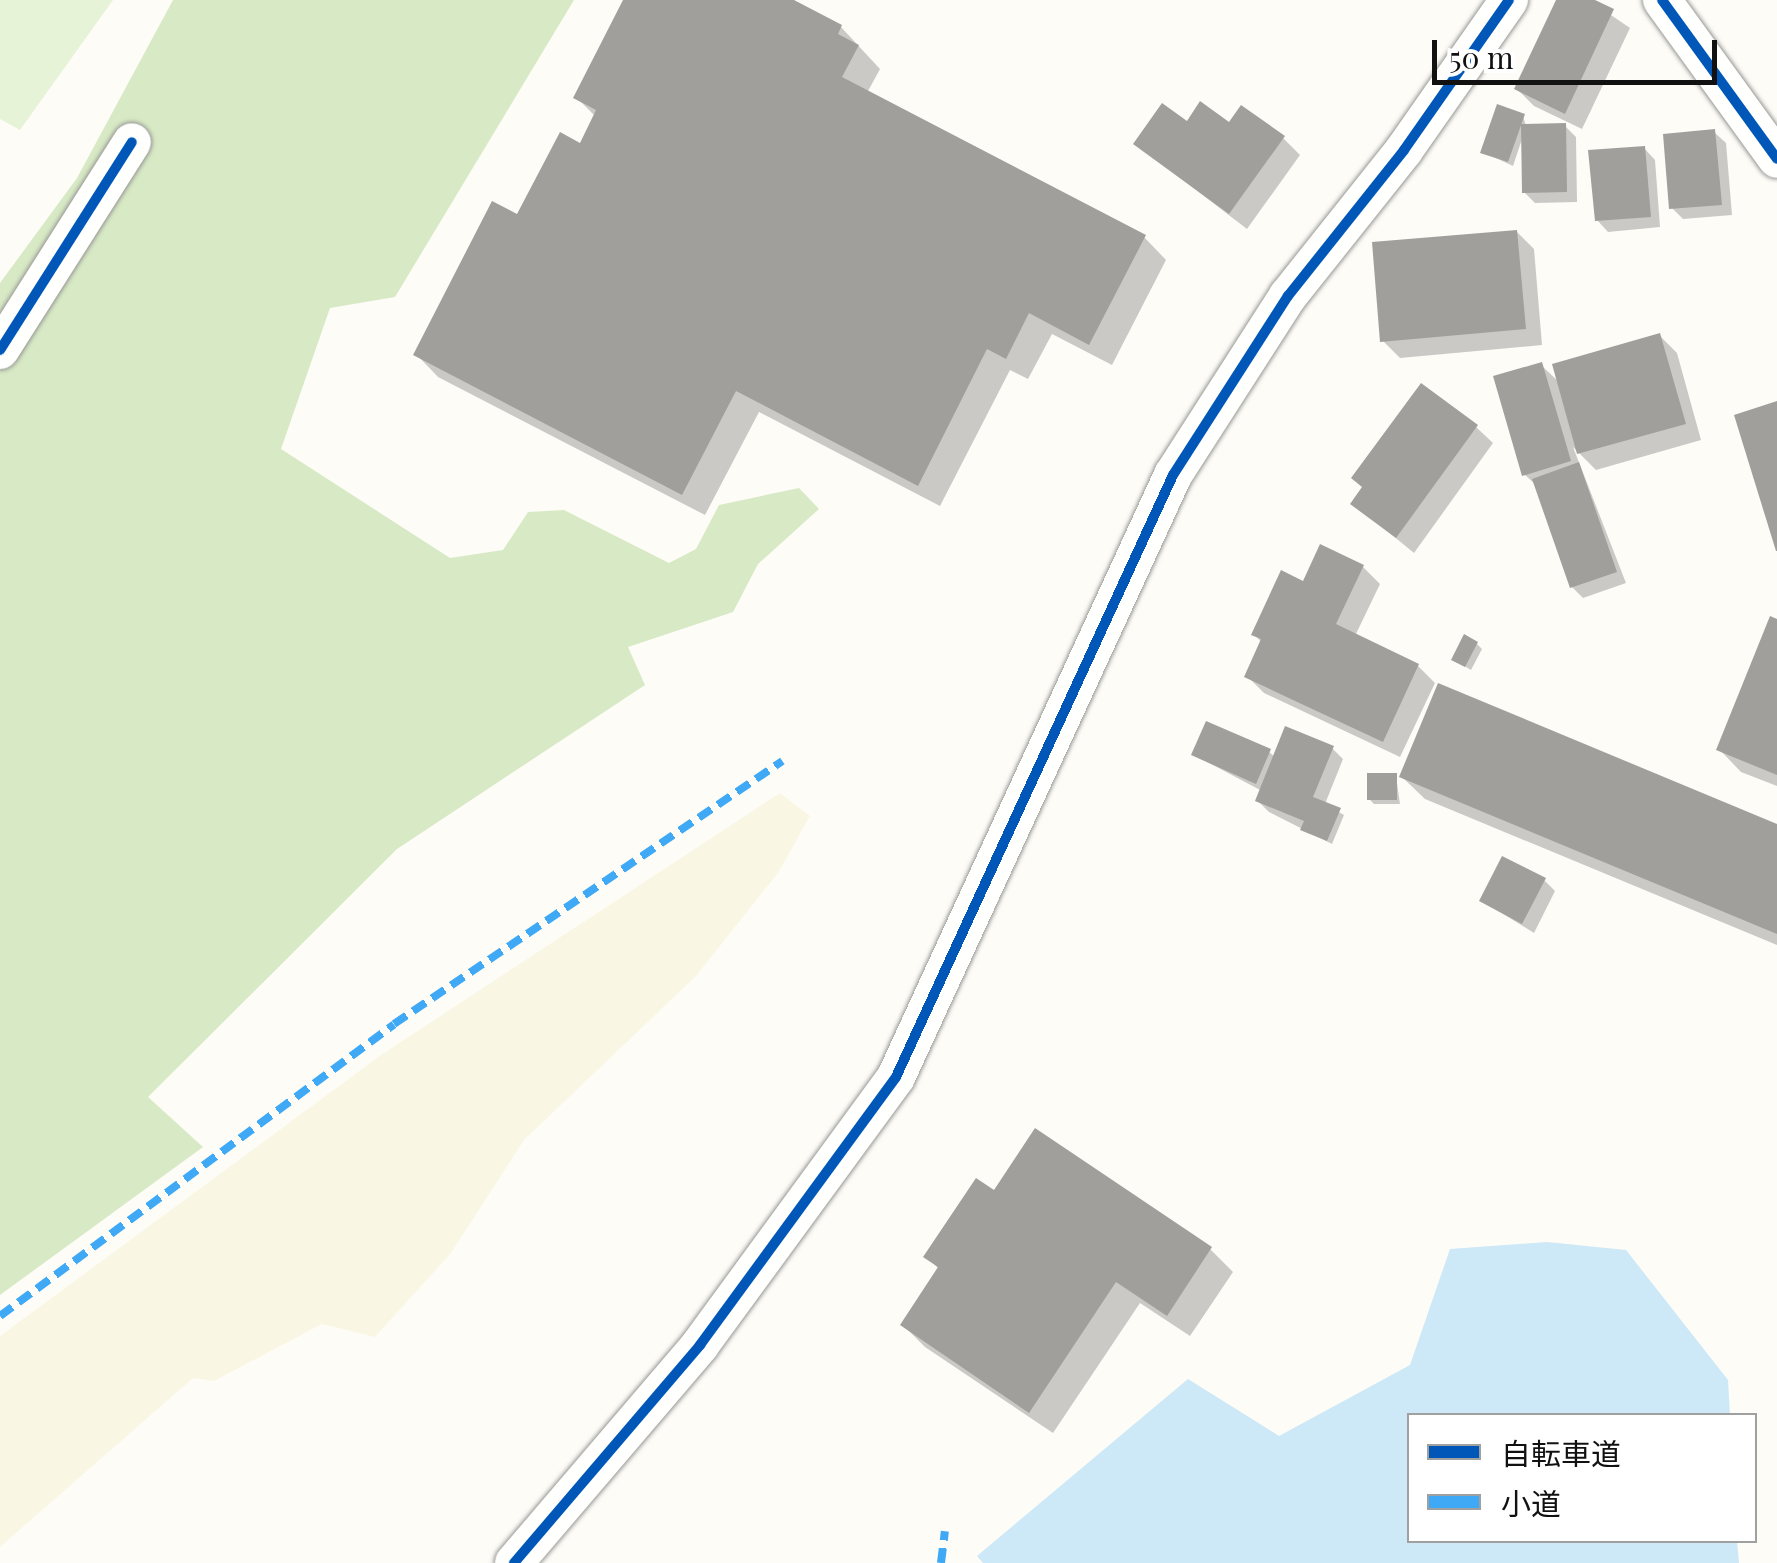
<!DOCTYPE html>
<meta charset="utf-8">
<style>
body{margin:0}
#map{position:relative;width:1777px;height:1563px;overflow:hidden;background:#fdfcf7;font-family:"Playfair Display","Noto Sans JP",serif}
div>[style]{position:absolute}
.farmland>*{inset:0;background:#f9f7e4}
.green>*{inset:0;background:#e7f3d7}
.forest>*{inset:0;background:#d8eac5}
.water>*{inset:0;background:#cde8f7}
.shadow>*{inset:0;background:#0003}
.building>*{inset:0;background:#a19f9c}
.roads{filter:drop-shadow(0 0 2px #979795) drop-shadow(0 0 2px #979795)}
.minor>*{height:38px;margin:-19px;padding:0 19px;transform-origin:19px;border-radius:19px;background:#fffffe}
.quiet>*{height:8px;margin-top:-4px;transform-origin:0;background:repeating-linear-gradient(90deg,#3fa9f5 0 15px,transparent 0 23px)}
.cycleway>*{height:10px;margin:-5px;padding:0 5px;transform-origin:5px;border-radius:5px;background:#0057b8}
span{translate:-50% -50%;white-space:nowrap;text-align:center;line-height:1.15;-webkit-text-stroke:10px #fff;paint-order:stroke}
.legend{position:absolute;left:1407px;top:1413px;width:350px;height:130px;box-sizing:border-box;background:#fff;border:2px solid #a0a0a0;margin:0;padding:12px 18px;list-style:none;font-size:30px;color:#111}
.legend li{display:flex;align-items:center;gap:20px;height:50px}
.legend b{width:50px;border:2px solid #a0a0a0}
.scale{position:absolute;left:1432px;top:40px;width:285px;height:45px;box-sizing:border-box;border:5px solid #111;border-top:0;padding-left:12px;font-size:30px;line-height:35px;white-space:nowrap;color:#111;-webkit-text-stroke:8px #fff;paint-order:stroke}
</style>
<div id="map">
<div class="farmland">
<i style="clip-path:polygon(780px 793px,810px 816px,778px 873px,696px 976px,524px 1140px,451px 1253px,375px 1337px,322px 1324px,214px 1381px,193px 1378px,0 1547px,0 1336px,381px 1055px)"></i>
</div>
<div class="green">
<i style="clip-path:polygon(0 0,113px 0,20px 130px,0 119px)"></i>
</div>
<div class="forest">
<i style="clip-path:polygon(173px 0,574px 0,395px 297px,330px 308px,281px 449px,450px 558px,503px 550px,528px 512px,564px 510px,669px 563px,696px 549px,719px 505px,799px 488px,819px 509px,758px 564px,733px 612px,628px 647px,645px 685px,397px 849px,148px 1097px,203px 1147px,0 1295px,0 283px,77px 178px)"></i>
</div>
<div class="water">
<i style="clip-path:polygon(1547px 1242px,1626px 1250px,1728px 1380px,1730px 1415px,1410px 1416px,1410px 1540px,1737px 1541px,1739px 1563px,983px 1563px,977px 1556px,1188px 1379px,1279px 1436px,1410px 1365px,1450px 1249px)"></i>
</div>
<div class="shadow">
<i style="clip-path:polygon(626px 0,789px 0,841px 27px,880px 69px,867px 93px,1144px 237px,1166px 260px,1112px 365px,1052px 334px,1028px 379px,1010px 370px,940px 506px,759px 412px,705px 515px,438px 377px,416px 354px,581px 146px,596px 117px,576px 97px)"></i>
<i style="clip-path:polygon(1558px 0,1589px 0,1630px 28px,1582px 129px,1534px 106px,1517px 89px)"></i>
<i style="clip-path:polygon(1523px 116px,1526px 126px,1565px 126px,1576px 137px,1577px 202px,1535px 203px,1524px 192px,1523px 136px,1513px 166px,1483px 152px)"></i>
<i style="clip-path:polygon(1187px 124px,1283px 138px,1300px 155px,1247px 229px,1136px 144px)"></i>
<i style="clip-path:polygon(1714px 132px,1726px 143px,1732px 215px,1683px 219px,1672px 208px)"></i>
<i style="clip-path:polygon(1644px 148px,1655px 160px,1660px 227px,1608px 232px,1597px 220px)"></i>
<i style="clip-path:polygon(1517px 232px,1534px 249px,1542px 345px,1400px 358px,1383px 341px)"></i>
<i style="clip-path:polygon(1660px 336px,1677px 353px,1701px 440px,1596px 470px,1573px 447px,1626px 583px,1583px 598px,1572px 587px,1536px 485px,1524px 474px,1541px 365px,1560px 383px)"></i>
<i style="clip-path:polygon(1476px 427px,1493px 443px,1414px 553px,1353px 503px)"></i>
<i style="clip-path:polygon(1363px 567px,1380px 584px,1355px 636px,1418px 666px,1435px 683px,1400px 757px,1264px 693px,1247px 676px,1262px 643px,1254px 634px,1304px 584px)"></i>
<i style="clip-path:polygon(1777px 621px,1777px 786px,1741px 772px,1719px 749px)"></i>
<i style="clip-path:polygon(1477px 644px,1482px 649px,1471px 670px,1454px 660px)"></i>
<i style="clip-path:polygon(1332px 748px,1343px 759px,1325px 804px,1344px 815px,1332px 844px,1269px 812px,1258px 801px,1262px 791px,1194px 755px,1269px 752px,1275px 757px)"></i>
<i style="clip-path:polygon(1396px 776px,1400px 804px,1374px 804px,1369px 799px)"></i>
<i style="clip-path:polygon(1402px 777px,1777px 826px,1777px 945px,1425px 799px)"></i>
<i style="clip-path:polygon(1544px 880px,1555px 891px,1534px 933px,1482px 901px)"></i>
<i style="clip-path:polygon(995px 1193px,1210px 1249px,1233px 1272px,1190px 1336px,1140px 1303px,1053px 1433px,925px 1347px,903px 1325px,940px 1270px,927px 1257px)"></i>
</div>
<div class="building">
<i style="clip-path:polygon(623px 0,794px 0,842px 25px,838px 34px,859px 45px,842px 77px,1146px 235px,1089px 345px,1029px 313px,1006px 359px,987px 349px,918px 486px,736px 391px,682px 495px,413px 355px,492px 201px,517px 214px,560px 132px,580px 143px,596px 110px,573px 98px)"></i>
<i style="clip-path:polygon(1556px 0,1595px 0,1614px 9px,1565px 114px,1514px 89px)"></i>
<i style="clip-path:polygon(1200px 101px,1229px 122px,1241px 105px,1285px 136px,1229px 214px,1133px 144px,1162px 103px,1187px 121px)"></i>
<i style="clip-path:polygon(1497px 104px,1525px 114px,1508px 162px,1480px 153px)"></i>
<i style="clip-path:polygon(1566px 123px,1567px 192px,1522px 193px,1521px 124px)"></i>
<i style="clip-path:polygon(1715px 129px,1722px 205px,1669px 209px,1663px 134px)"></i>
<i style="clip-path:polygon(1645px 146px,1651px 217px,1595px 221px,1588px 150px)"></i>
<i style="clip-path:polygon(1517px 230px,1526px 329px,1380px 342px,1372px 242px)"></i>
<i style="clip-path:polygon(1660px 333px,1686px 424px,1577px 454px,1552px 364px)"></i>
<i style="clip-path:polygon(1542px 362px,1571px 461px,1522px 476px,1493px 376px)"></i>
<i style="clip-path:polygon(1421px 383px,1478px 425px,1396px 538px,1350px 504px,1362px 487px,1351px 478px)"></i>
<i style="clip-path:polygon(1777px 401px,1777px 551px,1776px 551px,1734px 415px)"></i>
<i style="clip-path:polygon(1579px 462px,1617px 572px,1570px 588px,1532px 479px)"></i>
<i style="clip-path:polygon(1320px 544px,1364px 565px,1336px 624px,1419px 664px,1383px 742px,1244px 677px,1261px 639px,1251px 635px,1281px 570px,1303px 581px)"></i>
<i style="clip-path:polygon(1770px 616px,1777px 619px,1777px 775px,1716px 750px)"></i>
<i style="clip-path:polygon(1464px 634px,1478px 642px,1465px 667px,1451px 660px)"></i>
<i style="clip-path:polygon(1438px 683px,1777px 824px,1777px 934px,1399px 777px)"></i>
<i style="clip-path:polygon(1206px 721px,1271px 749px,1256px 784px,1191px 755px)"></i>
<i style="clip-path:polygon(1285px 726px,1334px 746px,1313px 797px,1341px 808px,1327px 841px,1300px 830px,1304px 821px,1255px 801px)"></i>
<i style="clip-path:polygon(1367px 773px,1397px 773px,1397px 800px,1367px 800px)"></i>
<i style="clip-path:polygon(1502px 856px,1546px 878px,1522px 924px,1479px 901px)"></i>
<i style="clip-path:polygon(1035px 1128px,1212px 1247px,1167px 1316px,1116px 1282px,1029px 1413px,900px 1325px,938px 1267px,923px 1257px,976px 1178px,994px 1190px)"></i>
</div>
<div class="roads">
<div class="minor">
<i style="left:1662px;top:0;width:196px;rotate:54.1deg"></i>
<i style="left:0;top:350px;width:246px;rotate:-57.6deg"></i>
<i style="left:514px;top:1563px;width:287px;rotate:-49.5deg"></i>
<i style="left:700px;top:1345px;width:332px;rotate:-53.8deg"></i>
<i style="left:896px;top:1077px;width:663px;rotate:-65.29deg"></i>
<i style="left:1173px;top:475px;width:213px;rotate:-57.3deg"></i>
<i style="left:1288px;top:296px;width:186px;rotate:-51.5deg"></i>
<i style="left:1404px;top:150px;width:183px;rotate:-55deg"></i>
</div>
</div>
<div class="quiet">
<i style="left:0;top:1316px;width:490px;rotate:-36.5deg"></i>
<i style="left:394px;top:1024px;width:469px;rotate:-34.1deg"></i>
<i style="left:941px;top:1563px;width:32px;rotate:-83deg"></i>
</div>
<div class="cycleway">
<i style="left:1662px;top:0;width:196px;rotate:54.1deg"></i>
<i style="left:0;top:350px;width:246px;rotate:-57.6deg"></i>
<i style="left:514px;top:1563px;width:287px;rotate:-49.5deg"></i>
<i style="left:700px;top:1345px;width:332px;rotate:-53.8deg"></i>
<i style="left:896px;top:1077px;width:663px;rotate:-65.29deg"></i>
<i style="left:1173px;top:475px;width:213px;rotate:-57.3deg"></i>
<i style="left:1288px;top:296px;width:186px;rotate:-51.5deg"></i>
<i style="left:1404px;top:150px;width:183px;rotate:-55deg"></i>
</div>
<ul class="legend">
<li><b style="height:12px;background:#0057b8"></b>自転車道</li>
<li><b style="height:12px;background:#3fa9f5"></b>小道</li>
</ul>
<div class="scale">50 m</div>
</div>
